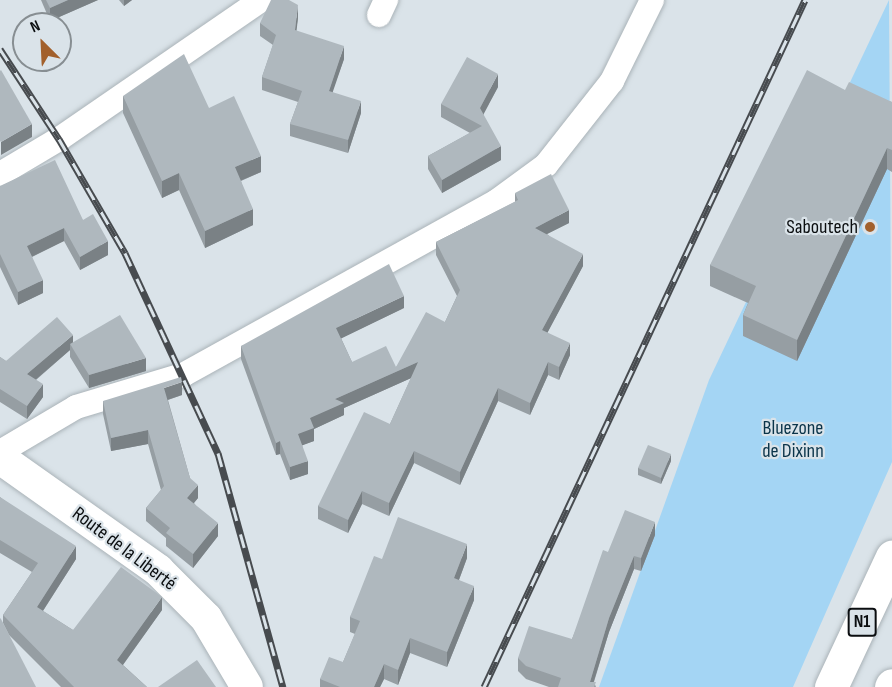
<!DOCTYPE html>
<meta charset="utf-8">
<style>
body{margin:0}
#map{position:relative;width:892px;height:687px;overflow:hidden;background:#dae3e9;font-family:"Sofia Sans Condensed",sans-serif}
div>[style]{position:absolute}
.green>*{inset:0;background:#a4d5f4}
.roads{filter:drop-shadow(0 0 2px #aab3b8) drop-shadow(0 0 2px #aab3b8)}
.minor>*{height:24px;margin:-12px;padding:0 12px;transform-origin:12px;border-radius:12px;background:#fff}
.major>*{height:32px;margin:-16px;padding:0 16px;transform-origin:16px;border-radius:16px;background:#fff}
.highway>*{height:33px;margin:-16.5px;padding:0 16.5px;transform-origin:16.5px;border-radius:16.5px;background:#fff}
.rail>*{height:7px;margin-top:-3.5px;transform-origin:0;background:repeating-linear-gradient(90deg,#dae3e9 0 14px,#474b4f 0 28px);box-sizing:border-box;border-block:2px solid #474b4f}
.wall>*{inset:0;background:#969ea3}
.shaded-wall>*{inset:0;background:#7a8185}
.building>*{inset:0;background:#afb8be}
.dots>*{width:16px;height:16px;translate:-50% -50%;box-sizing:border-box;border:3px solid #dae3e9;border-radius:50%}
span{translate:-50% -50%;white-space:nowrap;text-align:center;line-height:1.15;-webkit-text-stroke:4.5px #dae3e9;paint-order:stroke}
.shield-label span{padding:2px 4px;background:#dae3e9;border:2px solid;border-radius:4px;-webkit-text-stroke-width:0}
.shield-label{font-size:18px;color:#0b0e10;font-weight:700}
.poi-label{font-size:20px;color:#0b0e10}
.right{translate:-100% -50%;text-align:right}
.park-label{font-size:20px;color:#0a344a}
.street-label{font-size:20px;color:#0b0e10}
.north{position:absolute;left:12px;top:12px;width:60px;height:60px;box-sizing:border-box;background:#dae3e9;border:2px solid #878e92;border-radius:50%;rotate:336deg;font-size:16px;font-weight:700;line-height:24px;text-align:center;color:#0b0e10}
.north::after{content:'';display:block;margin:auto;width:21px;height:27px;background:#a2602c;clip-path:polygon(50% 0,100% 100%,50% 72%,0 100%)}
</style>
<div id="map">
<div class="green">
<i style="clip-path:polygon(889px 0,892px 462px,793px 687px,599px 687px,709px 380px)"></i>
</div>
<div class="roads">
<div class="minor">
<i style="left:379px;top:15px;width:17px;rotate:-65deg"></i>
<i style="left:0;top:174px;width:69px;rotate:-30.7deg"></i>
<i style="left:59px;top:139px;width:245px;rotate:-34.5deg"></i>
<i style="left:0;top:452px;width:88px;rotate:-30.6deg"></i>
<i style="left:76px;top:407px;width:112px;rotate:-16.7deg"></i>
<i style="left:183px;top:375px;width:359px;rotate:-29deg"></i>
<i style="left:497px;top:201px;width:61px;rotate:-36.3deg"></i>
<i style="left:546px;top:165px;width:107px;rotate:-51.8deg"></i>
<i style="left:612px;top:81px;width:90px;rotate:-63.7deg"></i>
</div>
<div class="major">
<i style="left:0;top:458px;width:194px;rotate:35.3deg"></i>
<i style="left:158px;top:570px;width:68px;rotate:45deg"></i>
<i style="left:206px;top:618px;width:80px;rotate:59.3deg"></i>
</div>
<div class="highway">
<i style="left:831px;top:687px;width:144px;rotate:-64.9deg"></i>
<i style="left:891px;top:687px;width:2px;rotate:-63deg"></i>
</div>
</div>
<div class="rail">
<i style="left:0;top:49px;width:108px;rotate:56.8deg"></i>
<i style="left:59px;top:139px;width:132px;rotate:59.9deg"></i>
<i style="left:125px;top:253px;width:221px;rotate:65.1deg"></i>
<i style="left:218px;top:453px;width:243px;rotate:74.5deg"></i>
<i style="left:484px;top:687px;width:758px;rotate:-64.96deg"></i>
</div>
<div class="wall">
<i style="clip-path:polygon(41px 0,98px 0,50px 21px)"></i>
<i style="clip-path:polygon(119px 0,132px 0,124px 6px)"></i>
<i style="clip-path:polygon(298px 18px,296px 31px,344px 59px,332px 92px,361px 113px,348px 153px,290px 136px,290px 124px,298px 102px,262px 90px,262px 77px,273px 45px,260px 36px,260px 23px)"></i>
<i style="clip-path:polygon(498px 87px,483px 114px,501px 160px,442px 193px,428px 169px,428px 156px,470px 133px,441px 117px,441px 104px)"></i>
<i style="clip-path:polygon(845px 90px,892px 102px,892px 172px,887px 169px,797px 361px,743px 336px,743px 315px,748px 303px,710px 286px,710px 265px)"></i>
<i style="clip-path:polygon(123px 96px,209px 108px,261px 172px,241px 181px,253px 225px,205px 248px,179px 190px,162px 198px,123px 113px)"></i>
<i style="clip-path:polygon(0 186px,83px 220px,108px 255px,80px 270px,64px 241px,32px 257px,43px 293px,18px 305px,0 267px)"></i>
<i style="clip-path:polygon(515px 193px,569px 223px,547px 234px,583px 266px,547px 333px,570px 355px,559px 380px,548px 375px,530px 415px,498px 401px,460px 485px,414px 463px,389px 516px,362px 504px,348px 533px,318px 519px,318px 506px,390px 424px,411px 378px,344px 408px,344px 415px,314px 429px,314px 441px,302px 445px,308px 474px,290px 480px,280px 454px,276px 455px,241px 359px,241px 346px,404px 308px,341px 338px,352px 362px,396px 367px,445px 322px,457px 296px,436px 255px,436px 242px,515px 202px)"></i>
<i style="clip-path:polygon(73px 343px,146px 371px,89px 388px,70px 357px,70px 350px,36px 380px,43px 397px,27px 419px,0 402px,0 357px,6px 361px)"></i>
<i style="clip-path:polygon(182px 395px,168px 400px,190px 478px,198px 498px,194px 503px,218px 536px,193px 568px,166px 546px,166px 538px,146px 521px,146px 508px,161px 490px,148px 444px,111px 451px,103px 414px,103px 401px)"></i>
<i style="clip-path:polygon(671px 461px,661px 484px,638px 475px,638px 468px)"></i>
<i style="clip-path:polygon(0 497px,76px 559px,43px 611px,73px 630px,162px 610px,123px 665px,147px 687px,61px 687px,9px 635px,3px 623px,3px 615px,32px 572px,0 553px)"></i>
<i style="clip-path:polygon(655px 535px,641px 571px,634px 569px,609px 632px,594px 682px,596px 687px,549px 687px,526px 679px,518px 671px,518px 658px,572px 639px,608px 552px)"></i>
<i style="clip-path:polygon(467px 558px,459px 580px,474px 600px,447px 667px,410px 653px,398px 685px,384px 679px,380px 687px,320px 687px,320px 679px,343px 662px,355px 634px,350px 632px,350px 617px,382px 559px)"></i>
</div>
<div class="shaded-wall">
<i style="clip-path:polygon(68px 0,98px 0,50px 21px,50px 8px)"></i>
<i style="clip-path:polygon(124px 0,132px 0,124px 6px)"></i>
<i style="clip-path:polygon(298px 5px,298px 18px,295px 43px,295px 30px)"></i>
<i style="clip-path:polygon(344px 46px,344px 59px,329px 103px,329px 91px)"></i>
<i style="clip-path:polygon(498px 74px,498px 87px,480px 121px,480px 108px)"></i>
<i style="clip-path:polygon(361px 101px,361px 113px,348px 153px,348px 140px)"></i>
<i style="clip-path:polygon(32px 124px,32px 137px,1px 155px,1px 142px)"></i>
<i style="clip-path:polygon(501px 146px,501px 160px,442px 193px,442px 180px)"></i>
<i style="clip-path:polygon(887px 148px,887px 169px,797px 361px,797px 340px)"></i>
<i style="clip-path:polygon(261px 156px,261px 172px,235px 183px,235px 167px)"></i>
<i style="clip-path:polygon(179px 173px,179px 190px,162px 198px,162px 181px)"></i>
<i style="clip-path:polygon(253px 209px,253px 225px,205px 248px,205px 231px)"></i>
<i style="clip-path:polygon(569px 210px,569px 223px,535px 240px,535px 228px)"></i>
<i style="clip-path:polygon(64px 228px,64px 241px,27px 259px,27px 246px)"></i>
<i style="clip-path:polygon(108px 241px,108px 255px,80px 270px,80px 257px)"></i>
<i style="clip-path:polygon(583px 254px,583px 266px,542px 343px,542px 330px)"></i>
<i style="clip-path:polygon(43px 280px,43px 293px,18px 305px,18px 292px)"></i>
<i style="clip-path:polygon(404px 296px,404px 308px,336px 341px,336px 328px)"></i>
<i style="clip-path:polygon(73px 335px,73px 348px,70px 344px,70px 350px,27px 387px,27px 374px)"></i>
<i style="clip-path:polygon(570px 343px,570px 355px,559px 380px,559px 367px)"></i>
<i style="clip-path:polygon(146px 358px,146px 371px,89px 388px,89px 375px)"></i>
<i style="clip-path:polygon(418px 362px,418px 375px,344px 408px,344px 415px,314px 429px,314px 441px,298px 447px,298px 434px,310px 418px,335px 399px)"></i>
<i style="clip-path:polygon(548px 362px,548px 375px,530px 415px,530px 403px)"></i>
<i style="clip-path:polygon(182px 382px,182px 395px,164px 401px,164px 388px)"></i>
<i style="clip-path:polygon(43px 384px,43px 397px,27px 419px,27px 406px)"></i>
<i style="clip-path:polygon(498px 388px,498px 401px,460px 485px,460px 472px)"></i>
<i style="clip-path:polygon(148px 430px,148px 444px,111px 451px,111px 438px)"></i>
<i style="clip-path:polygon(280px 441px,280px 454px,276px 455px,276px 443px)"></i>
<i style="clip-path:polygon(414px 451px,414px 463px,389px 516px,389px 503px)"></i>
<i style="clip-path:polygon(671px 454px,671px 461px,661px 484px,661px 478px)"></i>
<i style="clip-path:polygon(308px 461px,308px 474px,290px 480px,290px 467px)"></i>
<i style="clip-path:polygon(198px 485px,198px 498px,187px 511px,187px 498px)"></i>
<i style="clip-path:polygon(362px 491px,362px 504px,348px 533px,348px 520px)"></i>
<i style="clip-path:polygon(655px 522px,655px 535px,641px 571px,641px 558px)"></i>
<i style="clip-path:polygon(218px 523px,218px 536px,193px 568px,193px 554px)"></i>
<i style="clip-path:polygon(467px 544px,467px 558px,454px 593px,454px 578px)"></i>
<i style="clip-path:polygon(76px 546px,76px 559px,37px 620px,37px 607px)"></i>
<i style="clip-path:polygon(634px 556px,634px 569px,609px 632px,592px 687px,590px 682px,609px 618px)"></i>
<i style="clip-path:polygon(474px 586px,474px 600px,447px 667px,447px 652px)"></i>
<i style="clip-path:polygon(162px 597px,162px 610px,117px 673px,117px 660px)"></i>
<i style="clip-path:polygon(410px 638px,410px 653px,398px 685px,398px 670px)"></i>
<i style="clip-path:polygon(384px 664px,384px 679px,380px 687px,374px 687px)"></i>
</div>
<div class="building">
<i style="clip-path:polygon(46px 0,68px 0,50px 8px)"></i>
<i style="clip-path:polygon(271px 0,289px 0,298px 5px,295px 30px,344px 46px,329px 91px,361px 101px,348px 140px,290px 124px,302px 91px,262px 77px,276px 35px,260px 23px)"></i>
<i style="clip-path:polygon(184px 54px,209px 108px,234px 96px,261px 156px,235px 167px,253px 209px,205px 231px,179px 173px,162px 181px,123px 96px)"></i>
<i style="clip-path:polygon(467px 57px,498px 74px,480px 108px,501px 146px,442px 180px,428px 156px,482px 126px,441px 104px)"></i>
<i style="clip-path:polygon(1px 70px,32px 124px,1px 142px,0 141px,0 71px)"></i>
<i style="clip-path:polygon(807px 70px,845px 90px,849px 82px,892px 102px,892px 150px,887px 148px,797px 340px,743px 315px,756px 286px,710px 265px)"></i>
<i style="clip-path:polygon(55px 160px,83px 220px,93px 214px,108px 241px,80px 257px,64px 228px,27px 246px,43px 280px,18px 292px,0 254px,0 186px)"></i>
<i style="clip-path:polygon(551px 174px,569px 210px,535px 228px,583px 254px,542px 330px,570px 343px,559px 367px,548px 362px,530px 403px,498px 388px,460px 472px,414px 451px,389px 503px,362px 491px,348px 520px,318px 506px,364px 412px,390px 424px,418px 362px,335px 399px,344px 403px,310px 418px,314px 428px,298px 434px,308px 461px,290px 467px,280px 441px,276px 443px,241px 346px,389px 264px,404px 296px,336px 328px,352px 362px,386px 346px,396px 367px,426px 312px,445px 322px,460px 290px,436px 242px,518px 200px,515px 193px)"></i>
<i style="clip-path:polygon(120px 315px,146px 358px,89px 375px,70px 344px)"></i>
<i style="clip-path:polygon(57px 317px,73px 335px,27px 374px,43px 384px,27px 406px,0 389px,0 357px,6px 361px)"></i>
<i style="clip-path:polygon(181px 377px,182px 382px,164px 388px,190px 478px,198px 485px,187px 498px,218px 523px,193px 554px,166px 533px,170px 528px,146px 508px,164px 486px,148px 430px,111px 438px,103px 401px)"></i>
<i style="clip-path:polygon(648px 445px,671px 454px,661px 478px,638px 468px)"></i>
<i style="clip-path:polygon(0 497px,76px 546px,37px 607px,73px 630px,121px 567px,162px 597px,117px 660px,147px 687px,74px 687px,3px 615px,38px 563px,0 540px)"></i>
<i style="clip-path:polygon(625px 510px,655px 522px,641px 558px,634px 556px,609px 618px,590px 682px,596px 682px,594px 687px,558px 687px,561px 678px,526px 666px,518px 658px,529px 626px,572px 639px,603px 550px,608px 552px)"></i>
<i style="clip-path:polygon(398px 517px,467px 544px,454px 578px,474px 586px,447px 652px,410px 638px,398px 670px,384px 664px,374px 687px,340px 687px,320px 679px,329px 657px,343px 662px,360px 621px,350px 617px,374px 556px,382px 559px)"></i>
<i style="clip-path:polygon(0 618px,1px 619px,36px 687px,0 687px)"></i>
<i style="clip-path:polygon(197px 660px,216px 687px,158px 687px)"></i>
</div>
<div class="dots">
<i style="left:870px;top:227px;background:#a2602c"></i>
</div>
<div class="shield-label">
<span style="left:862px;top:622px">N1</span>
</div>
<div class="poi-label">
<span class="right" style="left:858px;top:227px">Saboutech</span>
</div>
<div class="park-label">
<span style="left:793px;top:440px">Bluezone<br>de Dixinn</span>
</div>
<div class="street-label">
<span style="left:124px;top:549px;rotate:37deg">Route de la Liberté</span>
</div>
<div class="north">N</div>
</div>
